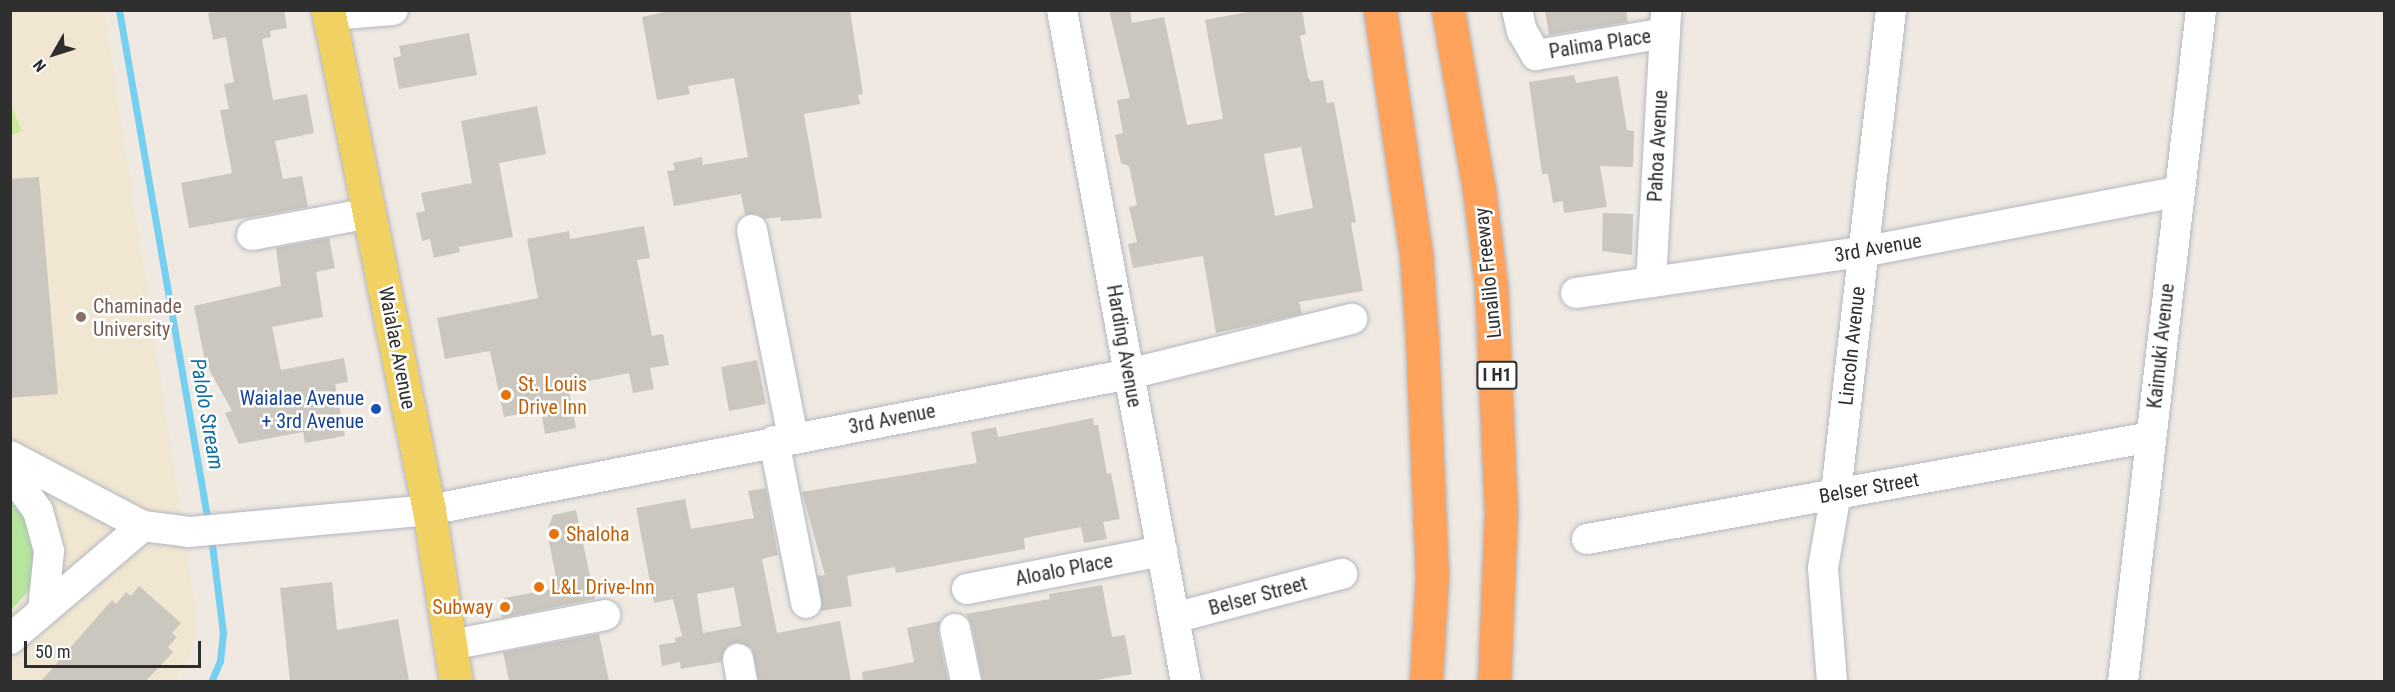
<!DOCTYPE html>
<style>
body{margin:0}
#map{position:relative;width:2395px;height:692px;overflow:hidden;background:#efe9e1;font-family:"Roboto Condensed",sans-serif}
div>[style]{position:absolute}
.education>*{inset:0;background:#f0e6d1}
.green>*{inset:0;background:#b6e59e}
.pitch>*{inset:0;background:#c9ec9a}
.stream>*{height:7px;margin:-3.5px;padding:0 3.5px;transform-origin:3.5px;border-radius:3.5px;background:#75cff0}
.building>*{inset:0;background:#cbc7bf}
.roads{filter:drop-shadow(0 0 2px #b4b7c1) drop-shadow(0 0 2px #b4b7c1)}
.minor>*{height:30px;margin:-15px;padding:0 15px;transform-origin:15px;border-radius:15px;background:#fff}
.major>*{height:33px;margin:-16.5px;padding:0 16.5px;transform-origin:16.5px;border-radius:16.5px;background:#f2d163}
.highway>*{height:33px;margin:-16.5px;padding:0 16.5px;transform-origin:16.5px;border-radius:16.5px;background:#ffa35c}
.dots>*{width:16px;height:16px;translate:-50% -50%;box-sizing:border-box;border:3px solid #fff;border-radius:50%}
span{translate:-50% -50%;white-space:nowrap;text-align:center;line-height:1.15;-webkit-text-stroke:5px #fff;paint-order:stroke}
.shield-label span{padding:2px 4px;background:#fff;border:2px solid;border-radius:4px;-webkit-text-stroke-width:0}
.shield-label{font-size:18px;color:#2e2e2e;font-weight:700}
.street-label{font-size:20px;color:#2e2e2e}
.education-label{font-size:20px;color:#785e54}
.left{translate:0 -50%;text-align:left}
.food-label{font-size:20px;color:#c56008}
.right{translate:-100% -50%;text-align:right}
.transit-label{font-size:20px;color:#164399}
.water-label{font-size:21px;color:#0d6fa3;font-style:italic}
.frame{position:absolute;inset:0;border:12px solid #2e2e2e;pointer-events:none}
.north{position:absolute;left:24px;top:24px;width:60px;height:60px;-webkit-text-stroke:4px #fff;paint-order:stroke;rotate:231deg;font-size:16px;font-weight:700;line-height:24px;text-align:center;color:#2e2e2e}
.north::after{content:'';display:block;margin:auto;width:21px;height:27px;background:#2e2e2e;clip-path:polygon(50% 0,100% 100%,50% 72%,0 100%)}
.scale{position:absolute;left:24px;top:641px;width:177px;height:27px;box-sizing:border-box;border:3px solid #2e2e2e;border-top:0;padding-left:8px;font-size:18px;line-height:21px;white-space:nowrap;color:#2e2e2e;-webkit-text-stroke:4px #fff;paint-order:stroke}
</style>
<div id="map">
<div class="education">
<i style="clip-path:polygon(10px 11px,104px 11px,198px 624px,190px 655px,175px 681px,11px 681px)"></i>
</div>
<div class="green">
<i style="clip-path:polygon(11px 493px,34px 517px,37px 581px,11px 610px)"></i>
</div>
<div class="pitch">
<i style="clip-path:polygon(10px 103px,22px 131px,11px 135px,10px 135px)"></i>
</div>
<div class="stream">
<i style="left:119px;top:10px;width:520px;rotate:80.14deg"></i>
<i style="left:211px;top:682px;width:23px;rotate:-67deg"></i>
<i style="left:220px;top:661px;width:28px;rotate:-84deg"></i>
<i style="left:223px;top:633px;width:98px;rotate:-97.1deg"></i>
</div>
<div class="building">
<i style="clip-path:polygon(221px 10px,284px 10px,287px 28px,270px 31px,271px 37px,262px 39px,273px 100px,307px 94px,314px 133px,275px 141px,283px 179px,302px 176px,308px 207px,189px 228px,181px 183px,232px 173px,220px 110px,229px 109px,224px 84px,234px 82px,226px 37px,213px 40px,208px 13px)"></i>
<i style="clip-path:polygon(674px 10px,850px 10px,863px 94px,858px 95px,860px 104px,804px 114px,822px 218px,781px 221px,780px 217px,765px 219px,757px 214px,745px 215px,741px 194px,674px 206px,667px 171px,675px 170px,673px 163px,702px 157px,703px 165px,748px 157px,734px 78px,688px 86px,690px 94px,657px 100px,642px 17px)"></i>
<i style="clip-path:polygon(evenodd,1109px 10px,1130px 10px,1132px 23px,1164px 17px,1187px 125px,1223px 119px,1205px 20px,1258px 10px,1302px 10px,1306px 34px,1300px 36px,1308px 77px,1311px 82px,1323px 80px,1327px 103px,1334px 102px,1356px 222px,1351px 223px,1363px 291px,1299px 302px,1302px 314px,1216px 333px,1203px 256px,1133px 268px,1128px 244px,1137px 242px,1129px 207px,1137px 205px,1129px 166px,1121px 163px,1115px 135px,1123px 133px,1117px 100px,1130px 98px,1109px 10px,1301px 147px,1313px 208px,1275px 216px,1264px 154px,1301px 147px)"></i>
<i style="clip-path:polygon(1545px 10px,1626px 10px,1628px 22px,1549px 35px)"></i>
<i style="clip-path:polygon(469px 33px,477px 75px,399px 89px,393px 58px,401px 56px,399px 46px)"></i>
<i style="clip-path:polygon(1574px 75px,1576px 83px,1618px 76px,1627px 130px,1634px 131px,1633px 167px,1600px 166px,1607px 207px,1564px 213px,1563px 201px,1553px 203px,1548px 174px,1542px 174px,1529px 82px)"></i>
<i style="clip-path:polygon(537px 106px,546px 154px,499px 163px,513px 237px,459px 247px,460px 252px,434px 258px,430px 239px,422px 241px,416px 213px,425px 211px,421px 193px,472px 183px,461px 121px)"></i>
<i style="clip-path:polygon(39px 177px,58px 394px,10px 398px,10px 179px)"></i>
<i style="clip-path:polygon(1603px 213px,1633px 214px,1632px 255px,1602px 251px)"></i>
<i style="clip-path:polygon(644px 226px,650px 258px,637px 260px,652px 336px,663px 334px,669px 365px,650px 368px,654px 389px,633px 393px,629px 373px,568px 385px,576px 428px,545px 434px,541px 410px,504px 417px,490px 351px,445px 359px,437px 318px,538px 298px,527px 239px,569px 231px,570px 239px)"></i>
<i style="clip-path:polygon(329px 238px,335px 268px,316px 272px,323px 317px,272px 327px,281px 370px,344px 358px,348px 382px,335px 384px,345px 436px,305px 443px,303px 432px,239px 444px,225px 413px,232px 411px,205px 362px,194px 306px,281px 286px,276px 248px)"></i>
<i style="clip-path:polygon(757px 360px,766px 404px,729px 411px,721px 367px)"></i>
<i style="clip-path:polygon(1093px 418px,1094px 425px,1098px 425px,1107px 474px,1111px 473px,1120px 519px,1103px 522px,1107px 539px,1084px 543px,1081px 527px,1024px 538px,1025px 549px,896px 573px,895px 567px,847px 576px,852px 606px,821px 611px,818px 576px,825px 575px,802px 492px,977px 463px,971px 432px,996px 427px,998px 437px)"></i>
<i style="clip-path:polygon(evenodd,766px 488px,778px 555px,762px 559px,777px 633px,840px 621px,851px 681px,759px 681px,752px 648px,736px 642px,727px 646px,721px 662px,681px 669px,680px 662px,662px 666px,659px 645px,676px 642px,675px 638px,682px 636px,673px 599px,654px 603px,636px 508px,685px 499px,691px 529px,754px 518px,748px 491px,766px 488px,734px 587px,741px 626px,703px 633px,697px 594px,734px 587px)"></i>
<i style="clip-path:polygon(576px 510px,595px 599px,502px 618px,500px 608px,504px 598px,558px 588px,547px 531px,553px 515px)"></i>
<i style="clip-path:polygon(332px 582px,337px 630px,398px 619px,409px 681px,290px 681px,280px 588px)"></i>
<i style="clip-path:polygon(1102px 585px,1112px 637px,1125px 635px,1132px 674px,1090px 681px,983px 681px,972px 626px,966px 614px,1050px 599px,1049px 594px)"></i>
<i style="clip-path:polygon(139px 586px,181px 623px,172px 633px,177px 637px,168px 647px,173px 652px,146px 681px,41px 681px,112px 600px,116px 604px,126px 592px,131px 596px)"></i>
<i style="clip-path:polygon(940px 621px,938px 633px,948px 681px,863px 681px,862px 672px,914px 662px,907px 628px)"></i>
<i style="clip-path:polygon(599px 634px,609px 681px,509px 681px,503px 652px)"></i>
</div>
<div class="roads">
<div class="minor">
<i style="left:1062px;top:10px;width:683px;rotate:79.55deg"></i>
<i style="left:1517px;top:10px;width:22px;rotate:77deg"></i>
<i style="left:1522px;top:31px;width:28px;rotate:60deg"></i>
<i style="left:1536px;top:55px;width:131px;rotate:-9.7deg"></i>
<i style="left:331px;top:15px;width:62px;rotate:-4.6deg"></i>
<i style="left:752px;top:230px;width:212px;rotate:78.8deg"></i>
<i style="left:252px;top:235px;width:120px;rotate:-10.6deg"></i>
<i style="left:1651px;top:282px;width:272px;rotate:-86.8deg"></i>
<i style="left:1576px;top:293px;width:289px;rotate:-8.2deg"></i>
<i style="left:1862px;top:252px;width:321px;rotate:-10.8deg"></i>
<i style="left:774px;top:441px;width:165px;rotate:78.8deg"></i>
<i style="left:10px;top:456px;width:150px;rotate:27.8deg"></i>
<i style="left:143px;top:526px;width:175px;rotate:139.6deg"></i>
<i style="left:10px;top:472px;width:48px;rotate:54.3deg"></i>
<i style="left:38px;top:511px;width:41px;rotate:74.6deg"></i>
<i style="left:49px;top:551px;width:59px;rotate:95.8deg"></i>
<i style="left:143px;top:526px;width:46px;rotate:7.4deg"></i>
<i style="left:189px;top:532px;width:241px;rotate:-5.2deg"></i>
<i style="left:429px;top:510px;width:713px;rotate:-10.99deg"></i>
<i style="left:1129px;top:374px;width:230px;rotate:-13.9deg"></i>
<i style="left:1587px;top:539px;width:573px;rotate:-10.25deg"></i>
<i style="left:967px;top:589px;width:199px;rotate:-11deg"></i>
<i style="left:1174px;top:618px;width:174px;rotate:-14.7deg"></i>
<i style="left:955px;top:629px;width:54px;rotate:78.3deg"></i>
<i style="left:451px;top:645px;width:157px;rotate:-11deg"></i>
<i style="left:738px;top:659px;width:23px;rotate:80deg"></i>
<i style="left:1832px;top:682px;width:114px;rotate:-94.5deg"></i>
<i style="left:1823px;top:568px;width:76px;rotate:-80.2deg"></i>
<i style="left:1836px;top:493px;width:486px;rotate:-83.5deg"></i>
<i style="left:2123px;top:682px;width:677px;rotate:-83.38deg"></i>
</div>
<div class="major">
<i style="left:328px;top:10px;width:510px;rotate:78.58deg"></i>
<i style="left:429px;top:510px;width:174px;rotate:81.1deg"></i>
</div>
<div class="highway">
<i style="left:1380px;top:10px;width:246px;rotate:81.6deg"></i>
<i style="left:1416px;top:253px;width:86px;rotate:86deg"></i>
<i style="left:1422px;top:339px;width:235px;rotate:87.6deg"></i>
<i style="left:1432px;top:574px;width:108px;rotate:93.2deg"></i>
<i style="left:1448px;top:10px;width:182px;rotate:80.2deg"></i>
<i style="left:1479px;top:189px;width:97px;rotate:82.9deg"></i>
<i style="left:1491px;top:285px;width:226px;rotate:87.5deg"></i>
<i style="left:1501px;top:511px;width:171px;rotate:92.3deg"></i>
</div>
</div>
<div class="dots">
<i style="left:81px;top:317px;background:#8d6e63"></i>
<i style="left:506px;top:395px;background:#e8710a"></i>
<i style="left:376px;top:409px;background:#1a4fb4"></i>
<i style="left:554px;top:534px;background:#e8710a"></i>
<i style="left:539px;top:587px;background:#e8710a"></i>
<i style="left:505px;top:607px;background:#e8710a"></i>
</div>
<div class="shield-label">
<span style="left:1497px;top:375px">I H1</span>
</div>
<div class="street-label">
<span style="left:1600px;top:44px;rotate:-9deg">Palima Place</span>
<span style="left:1658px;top:146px;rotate:-87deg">Pahoa Avenue</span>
<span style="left:1878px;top:248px;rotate:-10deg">3rd Avenue</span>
<span style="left:1488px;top:273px;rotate:-96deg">Lunalilo Freeway</span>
<span style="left:1124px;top:346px;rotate:80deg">Harding Avenue</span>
<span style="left:1852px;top:346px;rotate:-84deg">Lincoln Avenue</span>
<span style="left:2161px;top:346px;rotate:-84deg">Kaimuki Avenue</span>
<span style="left:397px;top:348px;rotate:79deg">Waialae Avenue</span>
<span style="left:892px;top:419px;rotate:-11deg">3rd Avenue</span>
<span style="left:1869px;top:488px;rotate:-10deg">Belser Street</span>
<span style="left:1064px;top:570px;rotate:-11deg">Aloalo Place</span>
<span style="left:1258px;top:596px;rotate:-15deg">Belser Street</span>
</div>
<div class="education-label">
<span class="left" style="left:93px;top:318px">Chaminade<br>University</span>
</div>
<div class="food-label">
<span class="left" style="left:518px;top:396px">St. Louis<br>Drive Inn</span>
<span class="left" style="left:566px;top:534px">Shaloha</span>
<span class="left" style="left:551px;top:587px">L&amp;L Drive-Inn</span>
<span class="right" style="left:493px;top:607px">Subway</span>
</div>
<div class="transit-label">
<span class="right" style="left:364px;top:410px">Waialae Avenue<br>+ 3rd Avenue</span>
</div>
<div class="water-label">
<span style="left:207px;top:414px;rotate:80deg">Palolo Stream</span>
</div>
<div class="frame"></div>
<div class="north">N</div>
<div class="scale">50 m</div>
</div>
